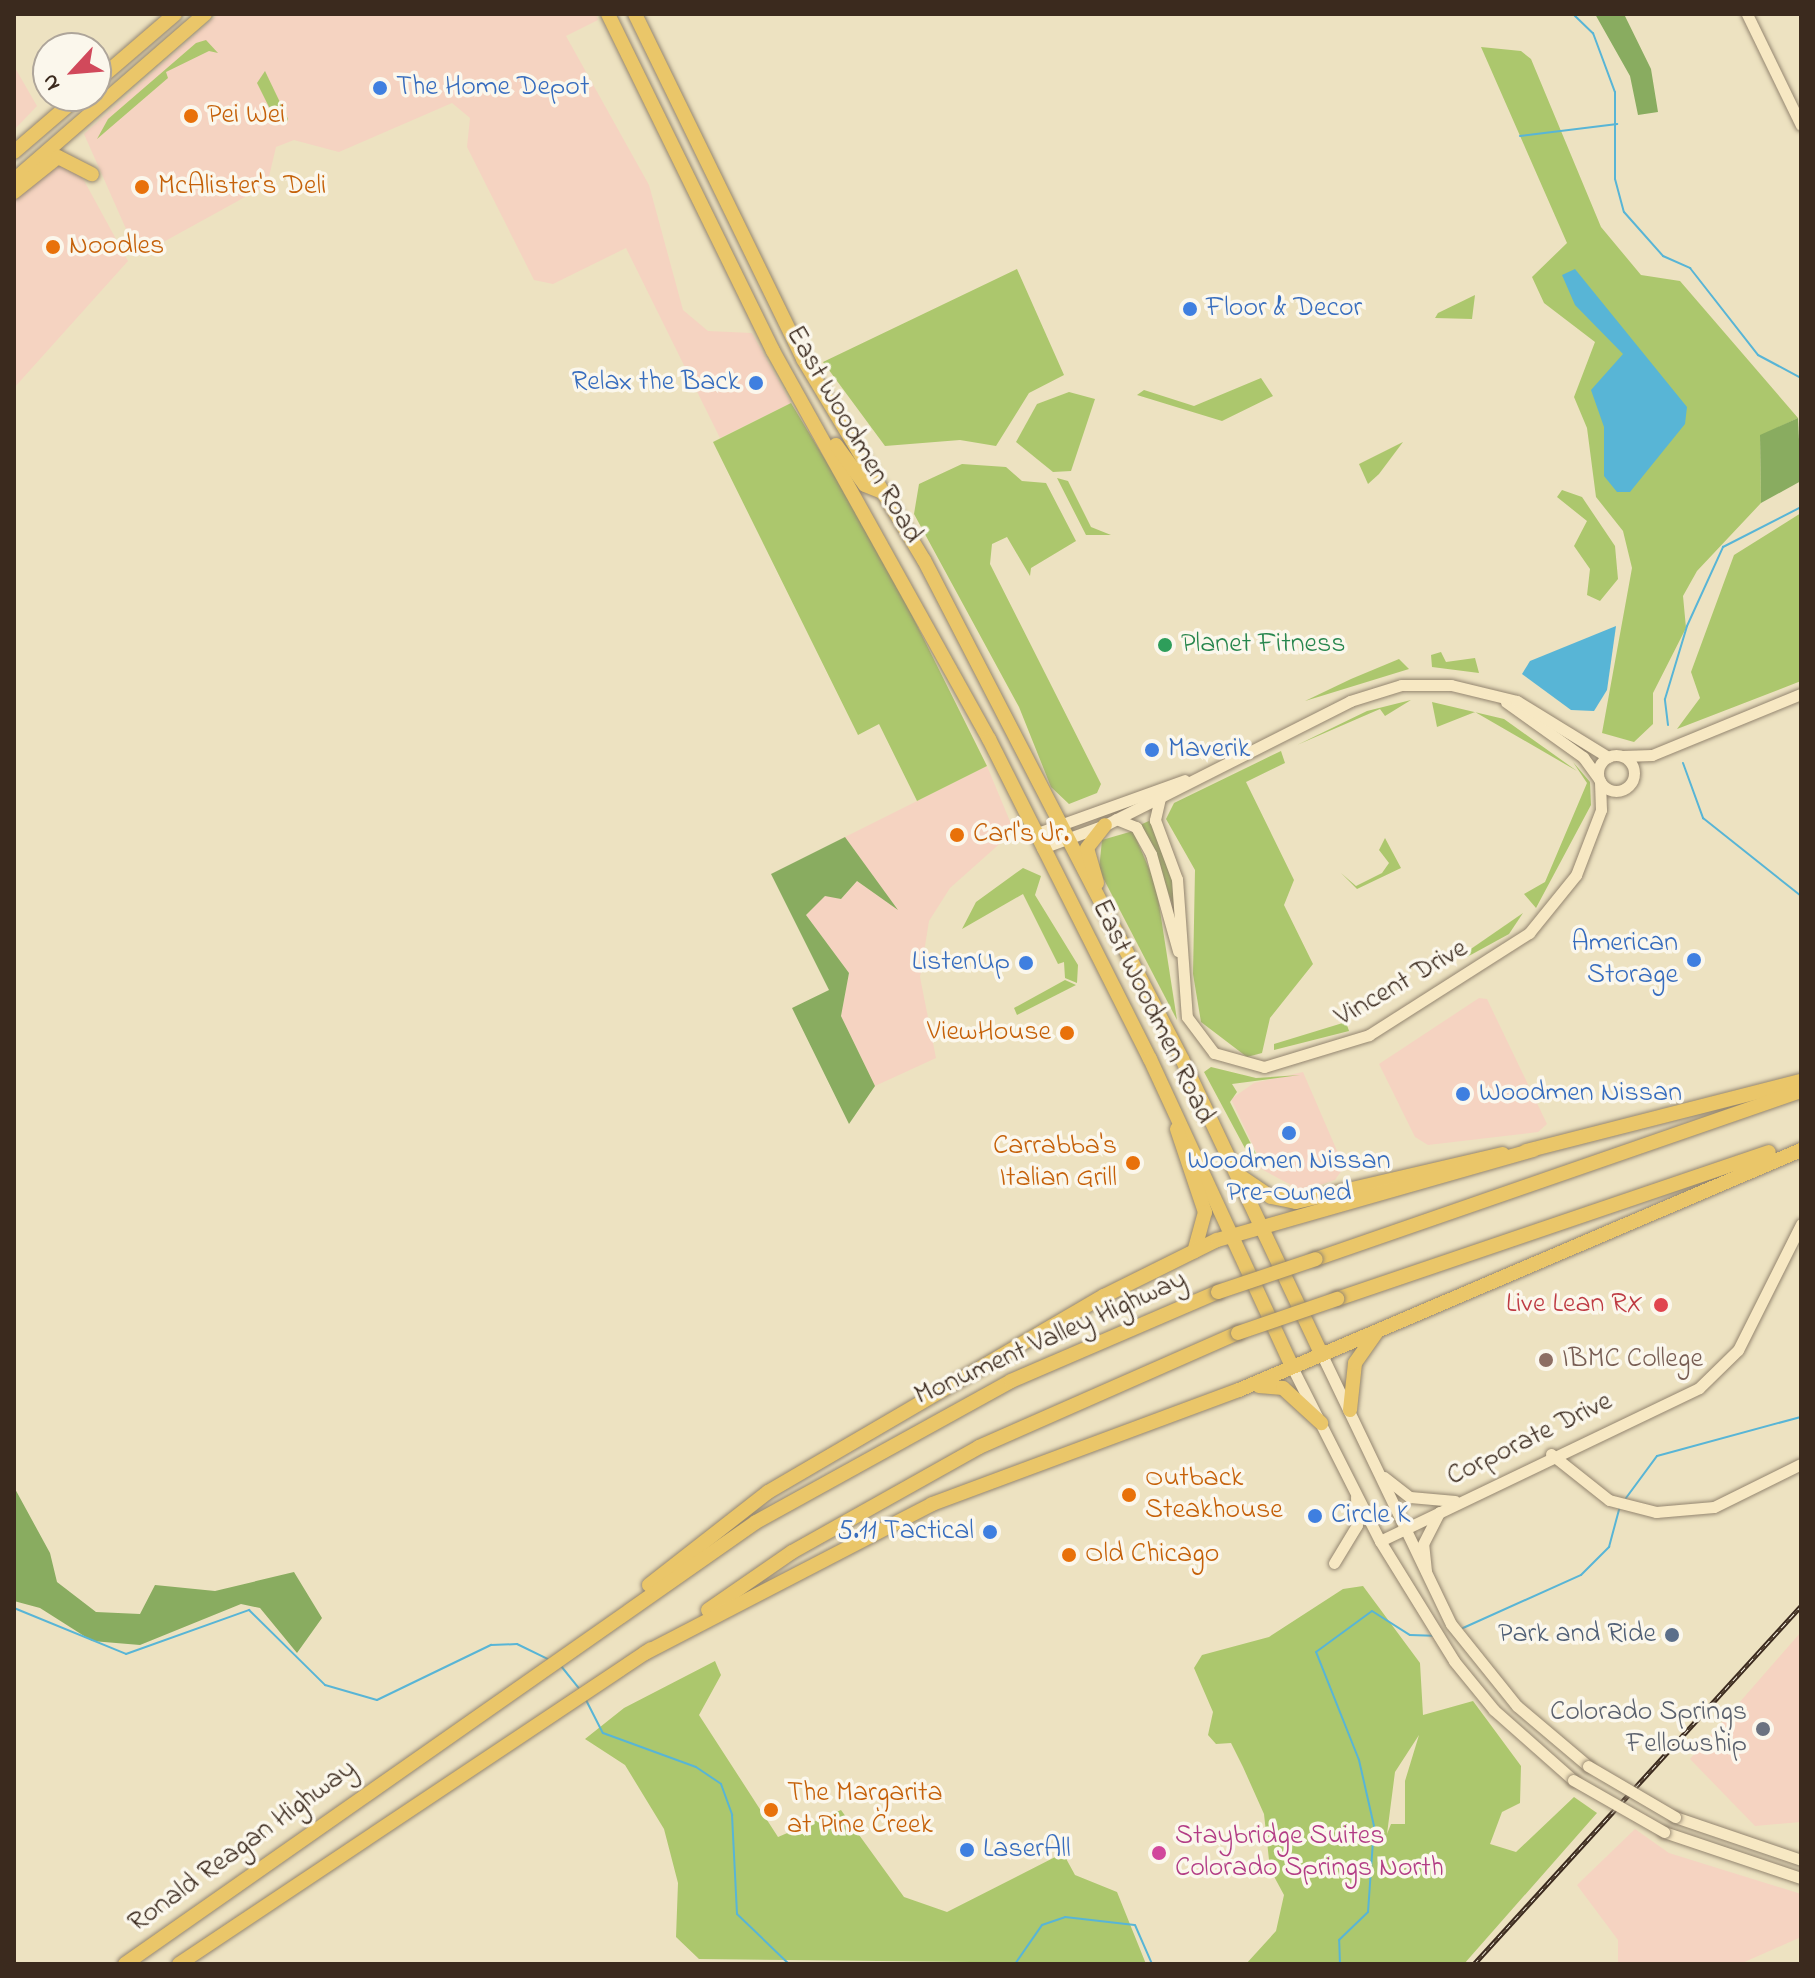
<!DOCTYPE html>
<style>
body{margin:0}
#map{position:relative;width:1815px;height:1978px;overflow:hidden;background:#ede2c1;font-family:"Indie Flower",sans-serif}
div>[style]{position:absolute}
.built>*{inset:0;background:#f5d3c1}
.green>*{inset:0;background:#acc76d}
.forest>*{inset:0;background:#89ac60}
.water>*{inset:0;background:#58b5d6}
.stream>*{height:2px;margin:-1px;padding:0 1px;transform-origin:1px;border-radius:1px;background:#58b5d6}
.roads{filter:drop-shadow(0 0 2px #948670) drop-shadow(0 0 2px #948670)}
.secondary>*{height:11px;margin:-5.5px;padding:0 5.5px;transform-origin:5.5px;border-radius:5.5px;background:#f7e8c3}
.secondary>.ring{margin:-5.5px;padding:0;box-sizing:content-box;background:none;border:11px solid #f7e8c3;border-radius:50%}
.highway>*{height:14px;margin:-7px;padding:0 7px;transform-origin:7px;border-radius:7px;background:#eac669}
.rail>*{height:5px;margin-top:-2.5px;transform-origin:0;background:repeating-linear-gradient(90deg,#fbf7ec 0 6px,#3b2a1e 0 12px);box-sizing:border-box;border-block:2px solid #3b2a1e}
.bridges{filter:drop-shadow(0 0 2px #948670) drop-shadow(0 0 2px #948670)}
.secondary-bridge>*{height:11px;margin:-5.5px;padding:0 5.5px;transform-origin:5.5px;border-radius:5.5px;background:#f7e8c3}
.highway-bridge>*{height:14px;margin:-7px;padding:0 7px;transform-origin:7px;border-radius:7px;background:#eac669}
.dots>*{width:22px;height:22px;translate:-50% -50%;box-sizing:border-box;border:4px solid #fbf7ec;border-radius:50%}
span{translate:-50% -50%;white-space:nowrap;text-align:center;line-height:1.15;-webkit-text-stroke:7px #fbf7ec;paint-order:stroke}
.shop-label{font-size:28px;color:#366cbe}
.left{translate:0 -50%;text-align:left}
.right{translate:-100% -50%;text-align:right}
.food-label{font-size:28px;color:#c56008}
.street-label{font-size:28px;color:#3b2a1e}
.leisure-label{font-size:28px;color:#27864d}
.health-label{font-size:28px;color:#be3a42}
.education-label{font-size:28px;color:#785e54}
.service-label{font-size:28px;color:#4e5e75}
.worship-label{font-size:28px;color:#5b616d}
.hotel-label{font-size:28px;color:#b23c85}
.frame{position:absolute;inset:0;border:16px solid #3b2a1e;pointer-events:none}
.north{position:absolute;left:32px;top:32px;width:80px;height:80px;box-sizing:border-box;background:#fbf7ec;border:2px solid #aea59a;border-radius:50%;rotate:244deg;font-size:22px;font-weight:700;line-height:32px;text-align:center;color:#3b2a1e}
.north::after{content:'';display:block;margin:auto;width:28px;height:36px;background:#d1495b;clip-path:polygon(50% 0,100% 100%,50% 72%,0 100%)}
</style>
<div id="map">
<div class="built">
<i style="clip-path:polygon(218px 14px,596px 14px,598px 20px,566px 36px,649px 185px,683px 310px,708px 331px,752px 333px,791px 403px,720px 438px,626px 248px,553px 284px,534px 280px,467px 147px,470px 118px,452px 103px,339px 152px,294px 140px,276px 147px,267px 185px,138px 256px,84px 134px)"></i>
<i style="clip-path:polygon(14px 66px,37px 106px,14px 130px)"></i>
<i style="clip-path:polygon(51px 163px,75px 164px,128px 261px,14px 388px,14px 195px)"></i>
<i style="clip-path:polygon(987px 766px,1014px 831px,950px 888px,929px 921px,920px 977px,936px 1058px,875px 1086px,841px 1016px,849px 973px,806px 915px,825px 895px,841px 899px,857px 881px,896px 908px,845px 837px)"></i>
<i style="clip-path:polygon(1479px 998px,1487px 999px,1547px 1124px,1538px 1132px,1428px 1145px,1415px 1137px,1379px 1064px)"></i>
<i style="clip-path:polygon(1303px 1072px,1344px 1167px,1335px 1180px,1302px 1191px,1254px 1165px,1257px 1154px,1231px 1099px,1254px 1083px)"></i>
<i style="clip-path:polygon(1801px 1632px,1801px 1822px,1755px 1826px,1690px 1759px)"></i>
<i style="clip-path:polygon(1635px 1829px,1669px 1853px,1801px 1894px,1801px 1937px,1740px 1964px,1618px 1964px,1618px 1940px,1577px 1885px)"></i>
</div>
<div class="green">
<i style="clip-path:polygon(206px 40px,218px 53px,209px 51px,166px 72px,168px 78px,97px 139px,108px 119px,196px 43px)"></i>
<i style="clip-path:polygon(1481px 47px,1521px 51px,1531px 59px,1601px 227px,1641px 275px,1680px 281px,1798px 418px,1760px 436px,1761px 503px,1697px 571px,1683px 596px,1686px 628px,1653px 693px,1653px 724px,1634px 742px,1602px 733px,1632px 568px,1623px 531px,1596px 497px,1587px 428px,1574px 397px,1595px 342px,1544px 303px,1532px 277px,1567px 243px)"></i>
<i style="clip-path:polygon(265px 71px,288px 119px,287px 122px,277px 123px,257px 83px)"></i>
<i style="clip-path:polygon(1017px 269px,1064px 375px,1029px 393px,996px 446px,960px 440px,885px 446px,823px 362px)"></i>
<i style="clip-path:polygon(1475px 295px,1472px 319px,1435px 318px,1438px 313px)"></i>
<i style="clip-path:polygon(1261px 378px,1273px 396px,1222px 421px,1137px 395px,1144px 390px,1194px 406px)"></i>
<i style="clip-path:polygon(1069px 392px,1095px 399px,1071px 471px,1053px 472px,1016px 442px,1037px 404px)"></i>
<i style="clip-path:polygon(791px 403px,878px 547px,987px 766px,917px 801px,879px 724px,858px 735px,713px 442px)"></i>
<i style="clip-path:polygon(1403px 442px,1379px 474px,1368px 484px,1359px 464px)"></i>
<i style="clip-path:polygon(962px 464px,1006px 467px,1022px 481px,1046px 483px,1076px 541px,1031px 568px,1030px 576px,1007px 537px,992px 544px,990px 564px,1101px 784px,1097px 793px,1069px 804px,1051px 787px,1019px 707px,914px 514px,919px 484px)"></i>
<i style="clip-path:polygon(1057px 478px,1068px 481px,1091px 527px,1111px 535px,1086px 535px)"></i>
<i style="clip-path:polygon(1562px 490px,1582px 497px,1615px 546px,1618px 579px,1600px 601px,1587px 595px,1590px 569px,1574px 546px,1587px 521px,1557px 497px)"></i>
<i style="clip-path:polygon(1801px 513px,1801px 681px,1677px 729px,1700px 698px,1691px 672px,1734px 555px)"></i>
<i style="clip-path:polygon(1441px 652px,1446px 662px,1475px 658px,1479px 673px,1432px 667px,1431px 655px)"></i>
<i style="clip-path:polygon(1399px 659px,1409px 669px,1305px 701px,1351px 679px)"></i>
<i style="clip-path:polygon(1411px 700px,1385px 716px,1380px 709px,1297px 745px,1367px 711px)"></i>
<i style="clip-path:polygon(1432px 702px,1504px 719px,1577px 771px,1475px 712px,1437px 727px)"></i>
<i style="clip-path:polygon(1281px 751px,1285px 763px,1246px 782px,1294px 880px,1284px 905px,1313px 964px,1270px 1018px,1262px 1053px,1247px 1057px,1201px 1022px,1193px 974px,1195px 870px,1166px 819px,1174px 803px)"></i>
<i style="clip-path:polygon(1573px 762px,1590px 782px,1591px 805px,1536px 908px,1524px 894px,1545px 882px,1587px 783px)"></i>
<i style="clip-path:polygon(1151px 820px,1171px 869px,1175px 909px,1140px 825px)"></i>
<i style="clip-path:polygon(1133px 831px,1156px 885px,1177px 1020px,1099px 870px,1102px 840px)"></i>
<i style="clip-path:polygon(1385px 838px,1401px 868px,1357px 889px,1341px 873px,1356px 886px,1382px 873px,1389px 863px,1379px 850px)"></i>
<i style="clip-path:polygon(1023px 868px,1041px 876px,1035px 895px,1078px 965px,1077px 983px,1065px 978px,1064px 962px,1058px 964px,1023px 894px,962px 929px,976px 902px)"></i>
<i style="clip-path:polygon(1523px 913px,1509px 934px,1467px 957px,1465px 953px)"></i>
<i style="clip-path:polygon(1065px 980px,1076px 985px,1017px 1015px,1014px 1008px)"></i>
<i style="clip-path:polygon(1346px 1022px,1349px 1031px,1274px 1050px,1274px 1044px)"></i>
<i style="clip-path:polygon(1211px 1067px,1256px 1078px,1300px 1075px,1232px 1084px,1237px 1092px,1230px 1102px,1260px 1162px,1255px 1167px,1204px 1072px)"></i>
<i style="clip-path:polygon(evenodd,1363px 1586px,1420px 1663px,1423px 1715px,1473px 1701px,1521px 1766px,1520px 1803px,1502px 1812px,1490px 1844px,1516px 1852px,1574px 1797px,1597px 1813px,1464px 1964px,1246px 1964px,1276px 1931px,1284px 1895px,1270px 1869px,1264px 1814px,1243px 1767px,1231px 1743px,1216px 1744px,1208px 1735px,1213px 1712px,1194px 1668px,1202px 1655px,1269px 1637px,1343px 1589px,1363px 1586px,1419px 1735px,1405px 1781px,1405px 1824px,1391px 1824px,1387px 1834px,1395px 1772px,1419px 1735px)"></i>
<i style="clip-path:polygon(715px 1661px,721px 1675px,699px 1715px,778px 1837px,841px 1810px,904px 1897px,947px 1912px,1063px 1853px,1075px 1875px,1117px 1892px,1146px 1964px,699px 1959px,676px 1937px,678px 1883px,664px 1829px,625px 1765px,585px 1739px,624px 1708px)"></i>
</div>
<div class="forest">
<i style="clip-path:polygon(1595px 14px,1624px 14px,1651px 69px,1658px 112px,1638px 115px,1630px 76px)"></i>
<i style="clip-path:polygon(1798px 418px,1801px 481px,1761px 503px,1760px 435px)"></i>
<i style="clip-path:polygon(845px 837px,898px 910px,857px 881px,841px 899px,825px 896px,806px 915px,849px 973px,841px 1016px,875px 1086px,849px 1124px,792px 1008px,829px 990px,771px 874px)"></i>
<i style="clip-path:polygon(14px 1487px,50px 1553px,57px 1582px,96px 1612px,140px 1614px,155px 1585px,215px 1591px,294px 1572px,322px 1618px,297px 1653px,260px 1608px,241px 1604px,140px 1645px,92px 1641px,40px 1608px,14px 1601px)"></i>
</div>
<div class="water">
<i style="clip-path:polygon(1575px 269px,1687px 407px,1685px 424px,1630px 492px,1617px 492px,1604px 476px,1604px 427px,1591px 390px,1623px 354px,1575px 305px,1562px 275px)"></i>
<i style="clip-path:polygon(1616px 626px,1607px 690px,1594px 711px,1571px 710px,1522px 674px,1530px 661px)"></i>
</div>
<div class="stream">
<i style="left:1573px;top:14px;width:28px;rotate:44deg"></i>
<i style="left:1593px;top:33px;width:63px;rotate:69.6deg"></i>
<i style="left:1615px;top:92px;width:87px;rotate:90deg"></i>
<i style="left:1615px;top:179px;width:34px;rotate:75deg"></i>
<i style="left:1624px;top:212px;width:59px;rotate:48.4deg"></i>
<i style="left:1663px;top:256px;width:30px;rotate:24deg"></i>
<i style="left:1690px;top:268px;width:110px;rotate:52deg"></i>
<i style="left:1758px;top:355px;width:49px;rotate:28.1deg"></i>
<i style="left:1520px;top:136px;width:98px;rotate:-7.1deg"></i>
<i style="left:1668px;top:725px;width:26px;rotate:-97deg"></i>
<i style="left:1665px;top:699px;width:76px;rotate:-73.2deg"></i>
<i style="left:1687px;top:626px;width:87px;rotate:-65.5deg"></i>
<i style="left:1723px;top:547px;width:88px;rotate:-27.1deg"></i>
<i style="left:1683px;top:763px;width:59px;rotate:70deg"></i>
<i style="left:1703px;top:818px;width:125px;rotate:38.5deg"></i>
<i style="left:1626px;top:1498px;width:52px;rotate:-53.6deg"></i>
<i style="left:1657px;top:1456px;width:149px;rotate:-15.2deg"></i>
<i style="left:14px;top:1608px;width:121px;rotate:22.3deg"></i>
<i style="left:126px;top:1654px;width:131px;rotate:-19.7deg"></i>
<i style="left:249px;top:1610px;width:107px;rotate:44.6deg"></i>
<i style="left:325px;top:1685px;width:54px;rotate:16.1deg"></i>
<i style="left:377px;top:1700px;width:127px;rotate:-25.8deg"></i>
<i style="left:491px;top:1645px;width:26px;rotate:-2deg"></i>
<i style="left:517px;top:1644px;width:34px;rotate:26deg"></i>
<i style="left:1463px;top:1628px;width:129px;rotate:-24.2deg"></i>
<i style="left:1581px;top:1575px;width:40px;rotate:-45deg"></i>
<i style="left:1609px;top:1547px;width:42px;rotate:-75deg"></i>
<i style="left:561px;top:1666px;width:28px;rotate:51deg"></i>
<i style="left:586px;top:1700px;width:37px;rotate:63deg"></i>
<i style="left:603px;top:1733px;width:99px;rotate:20.1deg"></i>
<i style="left:696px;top:1767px;width:30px;rotate:34deg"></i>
<i style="left:721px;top:1784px;width:33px;rotate:70deg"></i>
<i style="left:732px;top:1815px;width:99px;rotate:87.1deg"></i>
<i style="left:737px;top:1914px;width:72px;rotate:43.9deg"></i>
<i style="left:1015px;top:1964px;width:47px;rotate:-55.3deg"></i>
<i style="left:1042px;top:1925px;width:24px;rotate:-19deg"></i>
<i style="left:1065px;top:1917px;width:70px;rotate:6.5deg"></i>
<i style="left:1135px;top:1925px;width:43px;rotate:66.4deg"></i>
<i style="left:1340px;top:1964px;width:24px;rotate:-92deg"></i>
<i style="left:1339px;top:1940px;width:40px;rotate:-44deg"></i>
<i style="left:1368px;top:1912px;width:86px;rotate:-86deg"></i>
<i style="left:1374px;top:1826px;width:68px;rotate:-102.8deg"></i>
<i style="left:1359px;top:1760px;width:116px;rotate:-111.7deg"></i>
<i style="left:1316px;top:1652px;width:69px;rotate:-36.2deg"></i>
<i style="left:1372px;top:1611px;width:45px;rotate:32.3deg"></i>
<i style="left:1410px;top:1635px;width:23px;rotate:2deg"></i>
</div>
<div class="roads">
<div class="secondary">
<i style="left:1747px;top:14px;width:123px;rotate:64.1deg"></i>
<i style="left:1506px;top:702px;width:95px;rotate:35.5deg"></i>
<i style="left:1583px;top:757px;width:26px;rotate:54deg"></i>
<i class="ring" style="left:1598px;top:755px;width:25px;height:25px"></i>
<i style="left:1623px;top:756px;width:29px;rotate:-2deg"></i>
<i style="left:1652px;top:755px;width:161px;rotate:-22.3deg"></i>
<i style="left:1160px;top:798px;width:23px;rotate:103deg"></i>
<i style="left:1155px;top:820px;width:63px;rotate:69.6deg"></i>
<i style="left:1177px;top:879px;width:138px;rotate:85.9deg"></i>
<i style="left:1187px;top:1017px;width:45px;rotate:53.1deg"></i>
<i style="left:1214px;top:1053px;width:52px;rotate:15.6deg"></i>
<i style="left:1264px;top:1067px;width:110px;rotate:-16.9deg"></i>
<i style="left:1369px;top:1035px;width:190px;rotate:-32.5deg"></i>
<i style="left:1529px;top:933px;width:75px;rotate:-51deg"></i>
<i style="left:1576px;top:875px;width:70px;rotate:-69deg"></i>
<i style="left:1601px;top:810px;width:29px;rotate:-92deg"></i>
<i style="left:1116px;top:819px;width:22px;rotate:22deg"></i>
<i style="left:1136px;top:827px;width:31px;rotate:61deg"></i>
<i style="left:1151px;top:854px;width:101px;rotate:74.4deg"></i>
<i style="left:1035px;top:834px;width:159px;rotate:-19.8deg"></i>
<i style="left:1042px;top:848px;width:67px;rotate:-20.1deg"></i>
<i style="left:1105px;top:825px;width:275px;rotate:-26.8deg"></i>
<i style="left:1350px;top:701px;width:53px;rotate:-17.4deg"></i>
<i style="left:1401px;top:685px;width:50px"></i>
<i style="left:1451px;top:685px;width:68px;rotate:13.6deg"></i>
<i style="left:1517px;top:701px;width:107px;rotate:31.6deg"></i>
<i style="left:1322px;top:1355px;width:298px;rotate:64.4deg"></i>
<i style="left:1451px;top:1624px;width:105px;rotate:51.2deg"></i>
<i style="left:1517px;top:1706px;width:93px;rotate:40.2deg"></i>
<i style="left:1292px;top:1367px;width:195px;rotate:63.2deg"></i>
<i style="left:1380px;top:1541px;width:141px;rotate:58.3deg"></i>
<i style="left:1454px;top:1661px;width:63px;rotate:50.8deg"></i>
<i style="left:1494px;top:1710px;width:106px;rotate:41.5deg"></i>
<i style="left:1551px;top:1454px;width:74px;rotate:38.4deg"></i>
<i style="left:1609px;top:1500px;width:49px;rotate:14.3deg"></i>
<i style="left:1656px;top:1512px;width:58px;rotate:-4.9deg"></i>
<i style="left:1714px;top:1507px;width:97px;rotate:-26.3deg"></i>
<i style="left:1384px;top:1477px;width:33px;rotate:38deg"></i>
<i style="left:1410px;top:1497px;width:45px;rotate:5.1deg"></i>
<i style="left:1380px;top:1541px;width:354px;rotate:-25.6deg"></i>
<i style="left:1699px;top:1388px;width:54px;rotate:-44.3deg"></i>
<i style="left:1738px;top:1350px;width:141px;rotate:-63.4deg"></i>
<i style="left:1334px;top:1563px;width:44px;rotate:-58.8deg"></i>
<i style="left:1357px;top:1525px;width:28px;rotate:-92deg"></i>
<i style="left:1426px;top:1571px;width:27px;rotate:-96deg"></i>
<i style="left:1423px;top:1544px;width:36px;rotate:-63deg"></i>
<i style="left:1675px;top:1817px;width:133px;rotate:18.8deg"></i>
<i style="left:1664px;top:1832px;width:145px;rotate:18.6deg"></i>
</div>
<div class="highway">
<i style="left:608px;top:14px;width:375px;rotate:63.9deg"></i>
<i style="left:773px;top:351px;width:444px;rotate:60.9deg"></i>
<i style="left:989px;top:739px;width:358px;rotate:63.3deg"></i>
<i style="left:1150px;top:1059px;width:339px;rotate:65.2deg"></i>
<i style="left:635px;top:14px;width:384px;rotate:64deg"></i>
<i style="left:803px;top:359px;width:235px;rotate:59deg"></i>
<i style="left:924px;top:560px;width:562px;rotate:62.66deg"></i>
<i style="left:1182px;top:1059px;width:327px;rotate:64.7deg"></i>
<i style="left:96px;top:82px;width:104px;rotate:-40.7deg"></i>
<i style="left:14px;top:152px;width:86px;rotate:-40.7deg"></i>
<i style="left:14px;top:180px;width:253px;rotate:-41deg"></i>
<i style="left:14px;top:192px;width:56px;rotate:-38.5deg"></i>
<i style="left:58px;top:157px;width:38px;rotate:27deg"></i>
<i style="left:836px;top:445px;width:49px;rotate:54.1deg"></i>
<i style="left:865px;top:485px;width:18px;rotate:22deg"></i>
<i style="left:1097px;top:883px;width:36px;rotate:-106deg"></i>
<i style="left:1087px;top:848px;width:29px;rotate:-52deg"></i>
<i style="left:1177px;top:1129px;width:88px;rotate:71.4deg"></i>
<i style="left:1205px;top:1212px;width:41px;rotate:105.4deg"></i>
<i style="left:1526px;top:1151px;width:284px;rotate:-14.3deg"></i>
<i style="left:1240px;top:1176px;width:37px;rotate:34deg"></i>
<i style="left:1271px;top:1197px;width:25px;rotate:11deg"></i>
<i style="left:1296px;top:1202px;width:212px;rotate:-13.1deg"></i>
<i style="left:1316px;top:1259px;width:513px;rotate:-19.11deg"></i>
<i style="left:1337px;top:1299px;width:456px;rotate:-18.8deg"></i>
<i style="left:1259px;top:1386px;width:24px;rotate:5deg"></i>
<i style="left:1283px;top:1388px;width:52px;rotate:42.6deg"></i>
<i style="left:1350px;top:1410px;width:47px;rotate:-83.9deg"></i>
<i style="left:1355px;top:1363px;width:37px;rotate:-55deg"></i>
<i style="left:649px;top:1585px;width:151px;rotate:-38deg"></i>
<i style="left:768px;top:1492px;width:389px;rotate:-30.3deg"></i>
<i style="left:1104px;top:1296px;width:126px;rotate:-26.4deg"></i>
<i style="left:1217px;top:1240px;width:329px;rotate:-15.9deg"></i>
<i style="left:708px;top:1610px;width:102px;rotate:-34.6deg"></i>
<i style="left:792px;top:1552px;width:214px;rotate:-29.3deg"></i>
<i style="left:979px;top:1447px;width:283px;rotate:-23.8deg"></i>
<i style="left:645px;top:1653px;width:323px;rotate:-27.4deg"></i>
<i style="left:932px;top:1504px;width:327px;rotate:-20.4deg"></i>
<i style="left:1239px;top:1390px;width:611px;rotate:-23.12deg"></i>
<i style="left:125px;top:1964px;width:770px;rotate:-35.01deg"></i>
<i style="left:756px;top:1522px;width:291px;rotate:-28.9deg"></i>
<i style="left:1011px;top:1381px;width:225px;rotate:-23.3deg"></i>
<i style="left:179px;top:1964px;width:567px;rotate:-33.72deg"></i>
</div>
</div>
<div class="rail">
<i style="left:1474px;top:1964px;width:485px;rotate:-47.6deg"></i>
</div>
<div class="bridges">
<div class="secondary-bridge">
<i style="left:1588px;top:1766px;width:101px;rotate:30.4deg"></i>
<i style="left:1573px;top:1780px;width:105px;rotate:29.7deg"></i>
</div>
<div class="highway-bridge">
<i style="left:1218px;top:1292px;width:103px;rotate:-18.6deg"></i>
<i style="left:1238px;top:1333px;width:105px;rotate:-19deg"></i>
</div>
</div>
<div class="dots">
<i style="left:380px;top:88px;background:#3f7fe0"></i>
<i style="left:191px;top:116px;background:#e8710a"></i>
<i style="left:142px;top:187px;background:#e8710a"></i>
<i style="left:53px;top:247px;background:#e8710a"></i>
<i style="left:1190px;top:309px;background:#3f7fe0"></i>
<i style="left:756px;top:383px;background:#3f7fe0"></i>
<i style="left:1165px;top:645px;background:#2e9e5b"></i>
<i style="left:1152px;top:750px;background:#3f7fe0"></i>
<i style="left:957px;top:835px;background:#e8710a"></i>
<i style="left:1694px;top:960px;background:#3f7fe0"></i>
<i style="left:1026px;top:963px;background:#3f7fe0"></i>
<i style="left:1067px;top:1033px;background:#e8710a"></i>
<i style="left:1463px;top:1094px;background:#3f7fe0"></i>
<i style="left:1289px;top:1133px;background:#3f7fe0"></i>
<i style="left:1133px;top:1163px;background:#e8710a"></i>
<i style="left:1661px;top:1305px;background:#e0444e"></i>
<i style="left:1546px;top:1360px;background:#8d6e63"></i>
<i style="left:1129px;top:1495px;background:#e8710a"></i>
<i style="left:1315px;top:1516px;background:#3f7fe0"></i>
<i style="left:990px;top:1532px;background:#3f7fe0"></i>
<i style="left:1069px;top:1555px;background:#e8710a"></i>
<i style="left:1672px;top:1635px;background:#5c6f8a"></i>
<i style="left:1763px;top:1729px;background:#6b7280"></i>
<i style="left:771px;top:1810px;background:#e8710a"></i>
<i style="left:967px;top:1850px;background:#3f7fe0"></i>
<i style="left:1159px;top:1853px;background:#d1479c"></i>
</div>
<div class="shop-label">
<span class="left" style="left:396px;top:88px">The Home Depot</span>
<span class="left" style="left:1206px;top:309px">Floor &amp; Decor</span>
<span class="right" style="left:740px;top:383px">Relax the Back</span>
<span class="left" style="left:1168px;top:750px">Maverik</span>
<span class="right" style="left:1678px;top:960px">American<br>Storage</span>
<span class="right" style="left:1010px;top:963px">ListenUp</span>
<span class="left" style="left:1479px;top:1094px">Woodmen Nissan</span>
<span style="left:1289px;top:1178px">Woodmen Nissan<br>Pre-Owned</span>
<span class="left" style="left:1331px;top:1516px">Circle K</span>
<span class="right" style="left:974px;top:1532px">5.11 Tactical</span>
<span class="left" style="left:983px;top:1850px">LaserAll</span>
</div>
<div class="food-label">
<span class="left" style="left:207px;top:116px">Pei Wei</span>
<span class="left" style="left:158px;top:187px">McAlister's Deli</span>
<span class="left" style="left:69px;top:247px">Noodles</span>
<span class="left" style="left:973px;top:835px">Carl's Jr.</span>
<span class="right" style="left:1051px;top:1033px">ViewHouse</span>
<span class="right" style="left:1117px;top:1163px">Carrabba's<br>Italian Grill</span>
<span class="left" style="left:1145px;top:1495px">Outback<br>Steakhouse</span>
<span class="left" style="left:1085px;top:1555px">Old Chicago</span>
<span class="left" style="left:787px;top:1810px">The Margarita<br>at Pine Creek</span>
</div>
<div class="street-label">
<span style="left:853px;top:435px;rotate:60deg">East Woodmen Road</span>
<span style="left:1402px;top:984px;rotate:-30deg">Vincent Drive</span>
<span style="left:1152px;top:1012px;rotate:64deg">East Woodmen Road</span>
<span style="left:1051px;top:1339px;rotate:-24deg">Monument Valley Highway</span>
<span style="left:1530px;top:1440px;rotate:-26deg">Corporate Drive</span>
<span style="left:243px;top:1847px;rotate:-36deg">Ronald Reagan Highway</span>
</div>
<div class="leisure-label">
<span class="left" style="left:1181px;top:645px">Planet Fitness</span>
</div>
<div class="health-label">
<span class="right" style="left:1643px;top:1305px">Live Lean RX</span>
</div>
<div class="education-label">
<span class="left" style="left:1562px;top:1360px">IBMC College</span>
</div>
<div class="service-label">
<span class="right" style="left:1656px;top:1635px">Park and Ride</span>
</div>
<div class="worship-label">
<span class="right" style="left:1747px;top:1729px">Colorado Springs<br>Fellowship</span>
</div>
<div class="hotel-label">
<span class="left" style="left:1175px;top:1853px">Staybridge Suites<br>Colorado Springs North</span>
</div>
<div class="frame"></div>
<div class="north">N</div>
</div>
